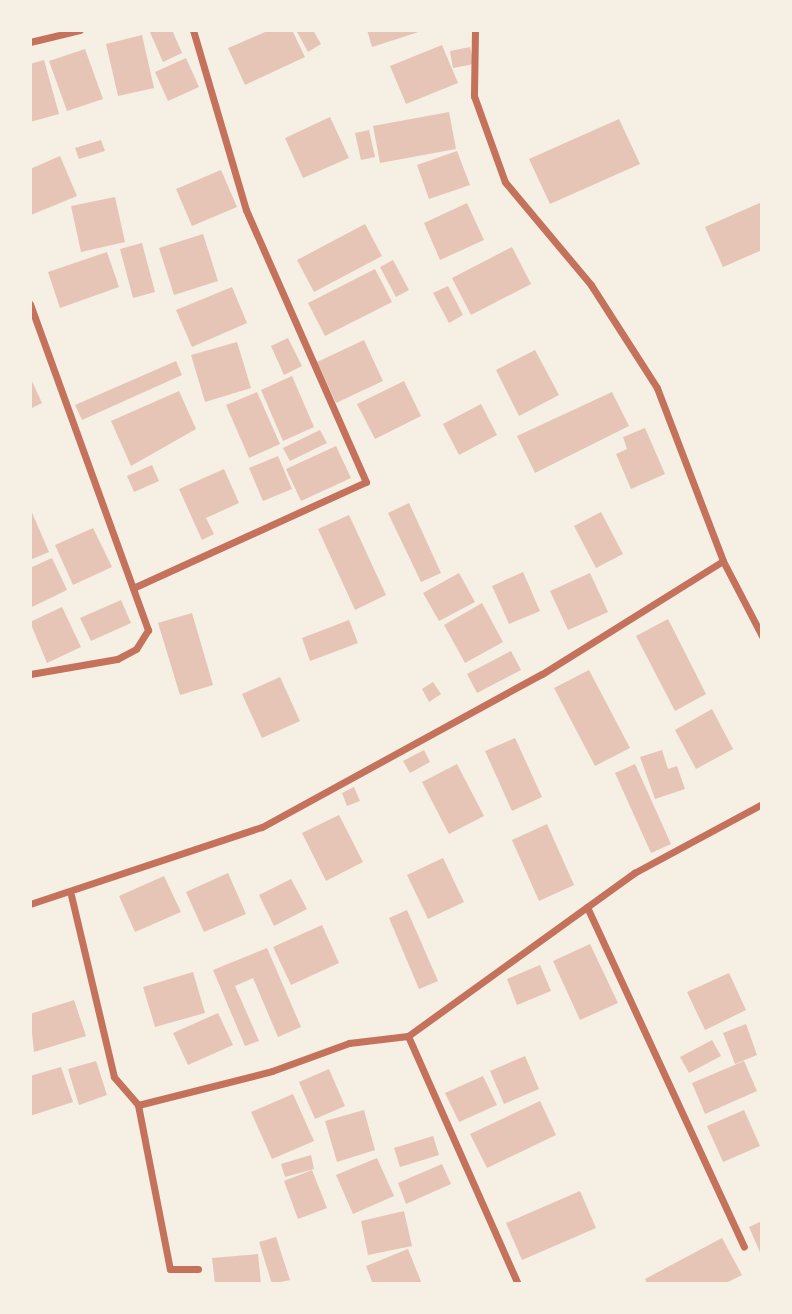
<!DOCTYPE html>
<style>
body{margin:0}
#map{position:relative;width:792px;height:1314px;overflow:hidden;background:#f6efe4;font-family:"Times New Roman",serif}
div>[style]{position:absolute}
.building>*{inset:0;background:#e6c5b7}
.minor>*{height:7px;margin:-3.5px;padding:0 3.5px;transform-origin:3.5px;border-radius:3.5px;background:#c5725c}
span{translate:-50% -50%;white-space:nowrap;text-align:center;line-height:1.15;-webkit-text-stroke:5px #f6efe4;paint-order:stroke}
.frame{position:absolute;inset:0;border:32px solid #f6efe4;pointer-events:none}
</style>
<div id="map">
<div class="building">
<i style="clip-path:polygon(149px 30px,172px 30px,182px 53px,163px 62px)"></i>
<i style="clip-path:polygon(270px 30px,292px 30px,305px 57px,245px 85px,228px 48px)"></i>
<i style="clip-path:polygon(296px 30px,313px 30px,321px 44px,308px 52px)"></i>
<i style="clip-path:polygon(367px 30px,425px 30px,372px 47px)"></i>
<i style="clip-path:polygon(142px 35px,154px 88px,118px 96px,106px 44px)"></i>
<i style="clip-path:polygon(442px 45px,458px 83px,406px 104px,390px 66px)"></i>
<i style="clip-path:polygon(470px 47px,474px 64px,453px 68px,450px 51px)"></i>
<i style="clip-path:polygon(85px 49px,103px 99px,67px 111px,49px 61px)"></i>
<i style="clip-path:polygon(186px 58px,199px 87px,168px 101px,155px 72px)"></i>
<i style="clip-path:polygon(44px 60px,59px 114px,30px 122px,30px 64px)"></i>
<i style="clip-path:polygon(449px 112px,456px 149px,380px 163px,373px 126px)"></i>
<i style="clip-path:polygon(330px 117px,349px 158px,303px 178px,285px 138px)"></i>
<i style="clip-path:polygon(619px 119px,640px 164px,550px 204px,529px 159px)"></i>
<i style="clip-path:polygon(369px 130px,375px 157px,361px 160px,355px 133px)"></i>
<i style="clip-path:polygon(101px 140px,105px 151px,79px 159px,75px 148px)"></i>
<i style="clip-path:polygon(457px 151px,470px 185px,429px 199px,417px 165px)"></i>
<i style="clip-path:polygon(60px 156px,77px 196px,31px 215px,30px 169px)"></i>
<i style="clip-path:polygon(221px 170px,237px 207px,192px 226px,176px 189px)"></i>
<i style="clip-path:polygon(115px 197px,125px 242px,81px 252px,71px 206px)"></i>
<i style="clip-path:polygon(762px 202px,762px 250px,723px 267px,705px 227px)"></i>
<i style="clip-path:polygon(467px 203px,484px 240px,440px 260px,424px 223px)"></i>
<i style="clip-path:polygon(365px 224px,382px 256px,314px 292px,297px 260px)"></i>
<i style="clip-path:polygon(203px 234px,218px 281px,174px 295px,159px 248px)"></i>
<i style="clip-path:polygon(142px 243px,155px 292px,133px 298px,120px 249px)"></i>
<i style="clip-path:polygon(512px 247px,531px 284px,471px 315px,452px 278px)"></i>
<i style="clip-path:polygon(107px 252px,119px 287px,60px 308px,48px 272px)"></i>
<i style="clip-path:polygon(393px 260px,409px 290px,396px 297px,380px 267px)"></i>
<i style="clip-path:polygon(375px 269px,392px 302px,325px 336px,308px 303px)"></i>
<i style="clip-path:polygon(448px 286px,463px 315px,449px 323px,433px 293px)"></i>
<i style="clip-path:polygon(232px 287px,247px 323px,192px 347px,176px 310px)"></i>
<i style="clip-path:polygon(288px 338px,302px 366px,284px 375px,271px 346px)"></i>
<i style="clip-path:polygon(364px 340px,383px 381px,336px 403px,317px 362px)"></i>
<i style="clip-path:polygon(237px 342px,251px 388px,205px 402px,191px 355px)"></i>
<i style="clip-path:polygon(535px 350px,559px 395px,519px 416px,496px 370px)"></i>
<i style="clip-path:polygon(176px 361px,182px 375px,82px 420px,75px 405px)"></i>
<i style="clip-path:polygon(292px 376px,314px 427px,283px 441px,261px 390px)"></i>
<i style="clip-path:polygon(30px 377px,42px 403px,30px 409px)"></i>
<i style="clip-path:polygon(404px 381px,421px 416px,375px 439px,357px 404px)"></i>
<i style="clip-path:polygon(179px 391px,196px 429px,131px 466px,111px 421px)"></i>
<i style="clip-path:polygon(257px 392px,280px 444px,249px 458px,226px 405px)"></i>
<i style="clip-path:polygon(612px 392px,629px 426px,535px 473px,517px 436px)"></i>
<i style="clip-path:polygon(481px 404px,497px 435px,459px 455px,443px 424px)"></i>
<i style="clip-path:polygon(645px 428px,665px 474px,631px 489px,616px 454px,627px 449px,623px 437px)"></i>
<i style="clip-path:polygon(320px 430px,327px 443px,290px 461px,283px 448px)"></i>
<i style="clip-path:polygon(336px 446px,351px 478px,301px 501px,286px 469px)"></i>
<i style="clip-path:polygon(278px 456px,292px 489px,263px 501px,249px 468px)"></i>
<i style="clip-path:polygon(152px 465px,159px 481px,134px 492px,127px 476px)"></i>
<i style="clip-path:polygon(224px 469px,239px 503px,206px 518px,214px 534px,202px 540px,179px 489px)"></i>
<i style="clip-path:polygon(409px 503px,441px 573px,421px 582px,388px 513px)"></i>
<i style="clip-path:polygon(30px 508px,49px 552px,30px 560px)"></i>
<i style="clip-path:polygon(601px 512px,623px 554px,596px 568px,574px 526px)"></i>
<i style="clip-path:polygon(349px 515px,386px 595px,355px 610px,318px 529px)"></i>
<i style="clip-path:polygon(93px 528px,112px 567px,73px 585px,55px 545px)"></i>
<i style="clip-path:polygon(52px 558px,67px 590px,30px 608px,30px 568px)"></i>
<i style="clip-path:polygon(523px 572px,540px 611px,509px 624px,492px 586px)"></i>
<i style="clip-path:polygon(459px 573px,475px 602px,439px 621px,423px 593px)"></i>
<i style="clip-path:polygon(590px 573px,608px 612px,568px 630px,550px 591px)"></i>
<i style="clip-path:polygon(121px 600px,131px 623px,91px 641px,80px 618px)"></i>
<i style="clip-path:polygon(482px 603px,503px 642px,465px 663px,444px 625px)"></i>
<i style="clip-path:polygon(62px 607px,81px 647px,47px 663px,30px 622px)"></i>
<i style="clip-path:polygon(192px 613px,213px 685px,180px 695px,158px 623px)"></i>
<i style="clip-path:polygon(668px 619px,706px 694px,675px 711px,636px 636px)"></i>
<i style="clip-path:polygon(349px 620px,358px 643px,310px 661px,302px 638px)"></i>
<i style="clip-path:polygon(511px 651px,521px 670px,477px 693px,467px 674px)"></i>
<i style="clip-path:polygon(589px 670px,630px 748px,595px 766px,554px 688px)"></i>
<i style="clip-path:polygon(280px 677px,300px 721px,262px 738px,242px 694px)"></i>
<i style="clip-path:polygon(433px 682px,441px 694px,429px 702px,422px 689px)"></i>
<i style="clip-path:polygon(712px 709px,733px 749px,696px 769px,675px 730px)"></i>
<i style="clip-path:polygon(515px 738px,542px 797px,512px 811px,485px 751px)"></i>
<i style="clip-path:polygon(424px 750px,430px 762px,410px 773px,403px 761px)"></i>
<i style="clip-path:polygon(662px 750px,668px 769px,677px 766px,685px 789px,655px 799px,640px 757px)"></i>
<i style="clip-path:polygon(457px 764px,484px 816px,449px 834px,422px 782px)"></i>
<i style="clip-path:polygon(635px 764px,671px 844px,651px 853px,615px 773px)"></i>
<i style="clip-path:polygon(354px 787px,360px 801px,347px 806px,342px 793px)"></i>
<i style="clip-path:polygon(339px 815px,363px 862px,326px 881px,302px 833px)"></i>
<i style="clip-path:polygon(547px 824px,574px 885px,539px 901px,512px 840px)"></i>
<i style="clip-path:polygon(443px 858px,464px 902px,428px 919px,407px 875px)"></i>
<i style="clip-path:polygon(228px 873px,246px 914px,204px 932px,186px 892px)"></i>
<i style="clip-path:polygon(164px 876px,181px 912px,135px 932px,119px 896px)"></i>
<i style="clip-path:polygon(291px 879px,307px 909px,274px 926px,259px 895px)"></i>
<i style="clip-path:polygon(407px 910px,438px 981px,419px 989px,389px 918px)"></i>
<i style="clip-path:polygon(322px 925px,339px 963px,291px 985px,273px 947px)"></i>
<i style="clip-path:polygon(590px 944px,618px 1003px,580px 1020px,553px 961px)"></i>
<i style="clip-path:polygon(267px 948px,301px 1027px,278px 1037px,253px 978px,235px 986px,259px 1041px,245px 1046px,213px 970px)"></i>
<i style="clip-path:polygon(540px 965px,551px 991px,517px 1005px,507px 979px)"></i>
<i style="clip-path:polygon(193px 972px,205px 1013px,155px 1027px,143px 987px)"></i>
<i style="clip-path:polygon(729px 973px,746px 1010px,705px 1030px,687px 992px)"></i>
<i style="clip-path:polygon(74px 1000px,86px 1036px,34px 1052px,30px 1014px)"></i>
<i style="clip-path:polygon(218px 1013px,233px 1045px,188px 1065px,173px 1033px)"></i>
<i style="clip-path:polygon(746px 1024px,757px 1055px,735px 1064px,723px 1033px)"></i>
<i style="clip-path:polygon(712px 1040px,721px 1056px,689px 1073px,680px 1057px)"></i>
<i style="clip-path:polygon(525px 1056px,539px 1089px,504px 1104px,490px 1071px)"></i>
<i style="clip-path:polygon(96px 1061px,107px 1095px,79px 1105px,68px 1069px)"></i>
<i style="clip-path:polygon(744px 1061px,757px 1091px,705px 1114px,692px 1083px)"></i>
<i style="clip-path:polygon(61px 1067px,73px 1102px,30px 1116px,30px 1076px)"></i>
<i style="clip-path:polygon(329px 1069px,345px 1106px,315px 1119px,299px 1082px)"></i>
<i style="clip-path:polygon(483px 1076px,497px 1105px,459px 1122px,445px 1093px)"></i>
<i style="clip-path:polygon(293px 1094px,314px 1141px,272px 1159px,251px 1112px)"></i>
<i style="clip-path:polygon(540px 1101px,556px 1135px,487px 1168px,470px 1134px)"></i>
<i style="clip-path:polygon(364px 1110px,375px 1150px,337px 1162px,325px 1121px)"></i>
<i style="clip-path:polygon(744px 1110px,760px 1146px,723px 1162px,707px 1126px)"></i>
<i style="clip-path:polygon(433px 1136px,439px 1155px,400px 1167px,394px 1148px)"></i>
<i style="clip-path:polygon(311px 1155px,314px 1169px,285px 1177px,281px 1164px)"></i>
<i style="clip-path:polygon(377px 1158px,394px 1196px,353px 1214px,336px 1175px)"></i>
<i style="clip-path:polygon(442px 1164px,451px 1184px,406px 1204px,398px 1183px)"></i>
<i style="clip-path:polygon(312px 1170px,327px 1208px,298px 1219px,284px 1181px)"></i>
<i style="clip-path:polygon(580px 1191px,596px 1228px,522px 1260px,506px 1223px)"></i>
<i style="clip-path:polygon(404px 1211px,412px 1246px,368px 1255px,361px 1221px)"></i>
<i style="clip-path:polygon(762px 1221px,762px 1257px,749px 1227px)"></i>
<i style="clip-path:polygon(276px 1237px,290px 1280px,272px 1284px,259px 1242px)"></i>
<i style="clip-path:polygon(722px 1238px,742px 1275px,724px 1284px,647px 1284px,645px 1279px)"></i>
<i style="clip-path:polygon(408px 1249px,422px 1284px,373px 1284px,366px 1266px)"></i>
<i style="clip-path:polygon(258px 1254px,261px 1284px,215px 1284px,212px 1258px)"></i>
</div>
<div class="minor">
<i style="left:475px;top:30px;width:66px;rotate:90.9deg"></i>
<i style="left:474px;top:96px;width:91px;rotate:70.2deg"></i>
<i style="left:505px;top:182px;width:134px;rotate:50.1deg"></i>
<i style="left:591px;top:285px;width:122px;rotate:57.3deg"></i>
<i style="left:657px;top:388px;width:185px;rotate:69.1deg"></i>
<i style="left:723px;top:561px;width:85px;rotate:62.5deg"></i>
<i style="left:30px;top:42px;width:51px;rotate:-13.5deg"></i>
<i style="left:30px;top:304px;width:347px;rotate:70.1deg"></i>
<i style="left:148px;top:630px;width:22px;rotate:122deg"></i>
<i style="left:136px;top:649px;width:21px;rotate:152deg"></i>
<i style="left:117px;top:659px;width:88px;rotate:170.2deg"></i>
<i style="left:133px;top:588px;width:256px;rotate:-24.5deg"></i>
<i style="left:366px;top:482px;width:297px;rotate:-113.8deg"></i>
<i style="left:246px;top:210px;width:188px;rotate:-106.4deg"></i>
<i style="left:71px;top:895px;width:187px;rotate:76.7deg"></i>
<i style="left:114px;top:1077px;width:37px;rotate:49deg"></i>
<i style="left:138px;top:1105px;width:138px;rotate:-14.2deg"></i>
<i style="left:272px;top:1071px;width:82px;rotate:-20deg"></i>
<i style="left:349px;top:1043px;width:59px;rotate:-6.8deg"></i>
<i style="left:408px;top:1036px;width:271px;rotate:66.1deg"></i>
<i style="left:30px;top:904px;width:244px;rotate:-18.4deg"></i>
<i style="left:262px;top:827px;width:319px;rotate:-28.7deg"></i>
<i style="left:542px;top:674px;width:213px;rotate:-32deg"></i>
<i style="left:587px;top:907px;width:374px;rotate:65.2deg"></i>
<i style="left:408px;top:1036px;width:279px;rotate:-35.8deg"></i>
<i style="left:634px;top:873px;width:145px;rotate:-28.3deg"></i>
<i style="left:138px;top:1105px;width:167px;rotate:79deg"></i>
<i style="left:170px;top:1269px;width:28px"></i>
</div>
<div class="frame"></div>
</div>
